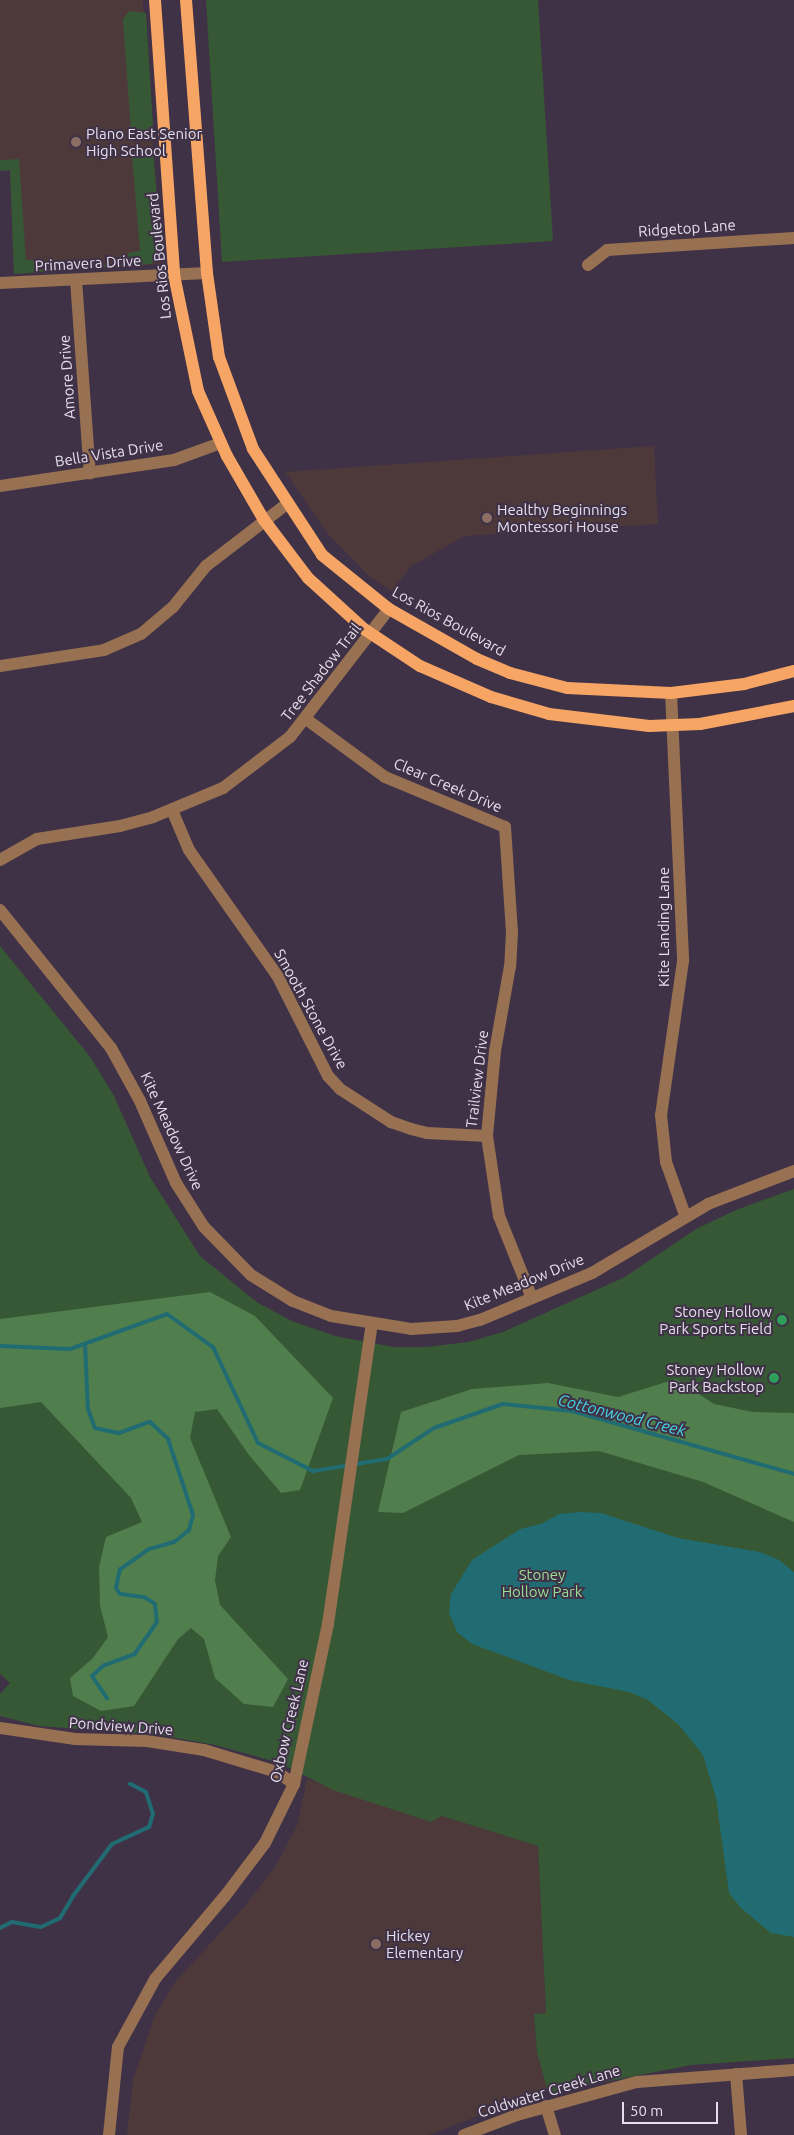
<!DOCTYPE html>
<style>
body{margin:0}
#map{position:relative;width:794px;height:2135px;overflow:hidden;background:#3f3247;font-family:Ubuntu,sans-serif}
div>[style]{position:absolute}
.education>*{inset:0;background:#4e393a}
.green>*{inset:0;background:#375834}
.forest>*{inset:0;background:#507e4d}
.water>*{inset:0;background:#216c73}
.stream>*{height:4px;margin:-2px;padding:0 2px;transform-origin:2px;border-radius:2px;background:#216c73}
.minor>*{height:12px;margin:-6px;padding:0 6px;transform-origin:6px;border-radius:6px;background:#987052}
.major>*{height:12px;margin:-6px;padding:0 6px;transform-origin:6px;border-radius:6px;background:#f7a564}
.dots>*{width:14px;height:14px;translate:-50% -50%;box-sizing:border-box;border:2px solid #3f3247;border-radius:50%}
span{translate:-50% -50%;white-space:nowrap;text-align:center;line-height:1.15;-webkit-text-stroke:4px #3f3247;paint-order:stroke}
.poi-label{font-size:15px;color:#e6deec}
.left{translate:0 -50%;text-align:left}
.right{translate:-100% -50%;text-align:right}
.street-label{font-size:15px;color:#e6deec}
.park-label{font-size:15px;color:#9bde96}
.water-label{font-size:16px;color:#47d5e4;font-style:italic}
.scale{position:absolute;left:622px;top:2102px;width:96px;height:22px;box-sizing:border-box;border:2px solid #e6deec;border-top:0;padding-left:6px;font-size:15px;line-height:18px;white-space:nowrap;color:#e6deec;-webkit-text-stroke:4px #3f3247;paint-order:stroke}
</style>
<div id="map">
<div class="education">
<i style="clip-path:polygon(0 0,143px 0,161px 264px,14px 274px,10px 170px,0 171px)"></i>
<i style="clip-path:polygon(654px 446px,658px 524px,465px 536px,411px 566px,392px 591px,370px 577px,329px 535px,285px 472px)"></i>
<i style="clip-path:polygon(307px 1779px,431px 1822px,442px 1816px,538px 1846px,546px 2013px,534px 2014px,537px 2053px,547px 2089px,429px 2135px,127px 2135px,133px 2080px,155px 2015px,175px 1982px,245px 1906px,276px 1865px,297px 1826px)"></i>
</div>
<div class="green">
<i style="clip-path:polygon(206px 0,538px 0,553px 241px,222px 262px)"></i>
<i style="clip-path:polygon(129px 11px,146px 13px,153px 126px,150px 135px,139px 136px,131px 131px,123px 19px)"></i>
<i style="clip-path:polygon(153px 150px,162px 254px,151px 264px,14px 274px,10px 170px,0 171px,0 160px,19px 159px,26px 260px,36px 260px,38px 270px,128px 263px,128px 253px,140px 251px,132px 156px,122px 154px)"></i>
<i style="clip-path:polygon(0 946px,91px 1058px,114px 1096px,150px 1177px,200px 1256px,258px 1303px,292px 1321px,335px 1336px,394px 1347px,426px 1347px,468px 1342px,503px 1332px,625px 1277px,696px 1229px,736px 1210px,794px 1189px,794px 2058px,691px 2065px,554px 2092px,547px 2089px,537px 2053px,534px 2014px,546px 2013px,538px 1846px,442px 1816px,431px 1822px,333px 1790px,280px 1763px,215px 1745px,159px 1735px,39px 1726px,0 1716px,0 1694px,10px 1683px,0 1674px)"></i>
</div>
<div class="forest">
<i style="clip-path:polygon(210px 1292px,255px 1316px,333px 1398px,300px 1490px,281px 1493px,249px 1455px,217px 1409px,195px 1412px,190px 1438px,231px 1537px,218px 1556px,215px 1580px,220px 1605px,288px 1679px,273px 1707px,244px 1704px,215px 1678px,204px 1639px,191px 1628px,178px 1639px,134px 1706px,101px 1711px,73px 1696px,70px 1678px,93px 1658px,108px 1637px,100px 1606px,99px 1567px,106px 1537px,142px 1522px,131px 1498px,41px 1402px,0 1408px,0 1319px)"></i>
<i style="clip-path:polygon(676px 1379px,714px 1404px,753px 1412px,794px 1413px,794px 1522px,703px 1482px,599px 1451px,519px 1455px,403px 1513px,378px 1512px,401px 1412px,472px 1389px,548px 1383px,618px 1397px)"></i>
</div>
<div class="water">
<i style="clip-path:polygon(580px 1512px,601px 1513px,678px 1538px,760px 1552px,779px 1560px,794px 1572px,794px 1937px,771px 1933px,741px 1908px,729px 1893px,716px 1798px,703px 1755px,679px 1725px,648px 1700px,629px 1692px,569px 1680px,472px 1644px,457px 1632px,449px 1613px,451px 1594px,472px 1560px,520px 1529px,541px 1524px,559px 1514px)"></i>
</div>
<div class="stream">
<i style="left:85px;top:1344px;width:65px;rotate:87.4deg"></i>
<i style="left:88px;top:1409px;width:20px;rotate:70deg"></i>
<i style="left:95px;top:1428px;width:25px;rotate:12deg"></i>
<i style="left:119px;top:1433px;width:33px;rotate:-20deg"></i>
<i style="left:150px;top:1422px;width:25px;rotate:43deg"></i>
<i style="left:168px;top:1439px;width:80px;rotate:71.8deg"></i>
<i style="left:193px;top:1515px;width:16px;rotate:105deg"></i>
<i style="left:189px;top:1530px;width:19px;rotate:141deg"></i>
<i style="left:174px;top:1542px;width:26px;rotate:164deg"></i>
<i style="left:149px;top:1549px;width:35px;rotate:145deg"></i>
<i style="left:120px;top:1569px;width:19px;rotate:102deg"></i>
<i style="left:116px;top:1588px;width:7px;rotate:56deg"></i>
<i style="left:120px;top:1594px;width:24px;rotate:7deg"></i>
<i style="left:144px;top:1597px;width:13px;rotate:32deg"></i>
<i style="left:155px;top:1604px;width:18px;rotate:84deg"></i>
<i style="left:157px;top:1622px;width:39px;rotate:125deg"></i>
<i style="left:135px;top:1654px;width:33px;rotate:160deg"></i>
<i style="left:104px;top:1665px;width:16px;rotate:137deg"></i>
<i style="left:92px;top:1676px;width:27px;rotate:56deg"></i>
<i style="left:0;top:1346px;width:70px;rotate:2.5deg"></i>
<i style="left:70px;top:1349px;width:103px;rotate:-19.8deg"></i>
<i style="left:167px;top:1314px;width:57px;rotate:35.7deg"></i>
<i style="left:213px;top:1347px;width:106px;rotate:64.9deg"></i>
<i style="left:258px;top:1443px;width:62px;rotate:27deg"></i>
<i style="left:313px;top:1471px;width:75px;rotate:-9.2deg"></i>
<i style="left:387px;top:1459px;width:56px;rotate:-33.4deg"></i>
<i style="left:434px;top:1428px;width:73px;rotate:-19.2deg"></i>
<i style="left:503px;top:1404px;width:69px;rotate:5.8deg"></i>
<i style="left:572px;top:1411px;width:231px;rotate:15.8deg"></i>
<i style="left:0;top:1928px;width:13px;rotate:-27deg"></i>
<i style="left:12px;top:1922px;width:29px;rotate:10deg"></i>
<i style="left:41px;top:1927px;width:21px;rotate:-25deg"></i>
<i style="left:60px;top:1918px;width:26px;rotate:-59deg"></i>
<i style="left:73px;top:1896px;width:65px;rotate:-53.1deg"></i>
<i style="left:112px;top:1844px;width:41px;rotate:-24.7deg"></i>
<i style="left:149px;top:1827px;width:14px;rotate:-73deg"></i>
<i style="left:153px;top:1814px;width:23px;rotate:-108deg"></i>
<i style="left:146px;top:1792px;width:18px;rotate:-153deg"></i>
</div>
<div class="minor">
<i style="left:588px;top:265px;width:24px;rotate:-38deg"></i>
<i style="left:607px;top:250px;width:187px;rotate:-3.7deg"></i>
<i style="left:76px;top:280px;width:194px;rotate:85.9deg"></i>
<i style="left:0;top:283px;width:207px;rotate:-2.8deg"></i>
<i style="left:0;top:486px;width:176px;rotate:-8.5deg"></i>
<i style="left:174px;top:460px;width:50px;rotate:-19.9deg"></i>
<i style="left:0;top:666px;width:105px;rotate:-8.7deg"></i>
<i style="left:104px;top:650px;width:40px;rotate:-23.4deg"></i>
<i style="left:141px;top:634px;width:42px;rotate:-40.2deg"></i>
<i style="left:173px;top:607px;width:53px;rotate:-51.2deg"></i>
<i style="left:206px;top:566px;width:103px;rotate:-37.5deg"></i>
<i style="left:671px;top:693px;width:268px;rotate:87.4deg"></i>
<i style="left:683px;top:961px;width:156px;rotate:98.1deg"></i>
<i style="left:661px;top:1115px;width:47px;rotate:83.9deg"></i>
<i style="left:666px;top:1162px;width:56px;rotate:70.3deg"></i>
<i style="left:306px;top:719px;width:98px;rotate:36.3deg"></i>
<i style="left:385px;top:777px;width:130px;rotate:22.6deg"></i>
<i style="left:505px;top:827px;width:105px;rotate:86.2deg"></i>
<i style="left:512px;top:932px;width:34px;rotate:93deg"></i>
<i style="left:510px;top:966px;width:86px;rotate:100deg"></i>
<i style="left:495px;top:1051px;width:85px;rotate:95.4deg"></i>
<i style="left:487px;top:1136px;width:81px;rotate:81.5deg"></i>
<i style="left:499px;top:1216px;width:88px;rotate:68.1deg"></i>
<i style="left:172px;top:810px;width:43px;rotate:67deg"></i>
<i style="left:189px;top:850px;width:153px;rotate:54.9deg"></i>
<i style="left:277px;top:975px;width:113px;rotate:63.2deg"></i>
<i style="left:328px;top:1076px;width:18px;rotate:47deg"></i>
<i style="left:340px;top:1089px;width:61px;rotate:32.9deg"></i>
<i style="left:391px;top:1122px;width:21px;rotate:19deg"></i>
<i style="left:411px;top:1129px;width:16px;rotate:14deg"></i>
<i style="left:427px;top:1133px;width:60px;rotate:2.9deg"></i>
<i style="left:0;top:860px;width:43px;rotate:-29.6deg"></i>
<i style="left:37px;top:839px;width:84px;rotate:-8.9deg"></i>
<i style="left:120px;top:826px;width:34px;rotate:-15deg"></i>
<i style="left:153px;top:817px;width:76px;rotate:-22.5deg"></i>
<i style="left:223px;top:788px;width:84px;rotate:-37.3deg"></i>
<i style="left:290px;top:737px;width:162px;rotate:-52.3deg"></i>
<i style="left:0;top:910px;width:177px;rotate:51.2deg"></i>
<i style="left:111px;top:1048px;width:60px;rotate:61.3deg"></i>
<i style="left:140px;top:1101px;width:90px;rotate:66.3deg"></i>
<i style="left:176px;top:1183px;width:52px;rotate:57.5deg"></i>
<i style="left:204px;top:1227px;width:67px;rotate:45.6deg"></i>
<i style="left:251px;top:1275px;width:49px;rotate:31.8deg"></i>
<i style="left:293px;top:1301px;width:41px;rotate:21.5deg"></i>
<i style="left:331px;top:1316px;width:81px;rotate:9.2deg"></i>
<i style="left:411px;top:1329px;width:46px;rotate:-3.7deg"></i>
<i style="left:457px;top:1326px;width:24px;rotate:-15deg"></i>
<i style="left:480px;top:1320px;width:121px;rotate:-22.8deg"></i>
<i style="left:592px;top:1273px;width:135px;rotate:-30.7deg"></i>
<i style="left:708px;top:1204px;width:92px;rotate:-21deg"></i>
<i style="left:0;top:1728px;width:76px;rotate:8.3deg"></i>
<i style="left:75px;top:1739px;width:72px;rotate:1.6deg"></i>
<i style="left:147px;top:1741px;width:58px;rotate:9deg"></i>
<i style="left:204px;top:1750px;width:76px;rotate:16.8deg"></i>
<i style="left:277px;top:1772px;width:21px;rotate:35deg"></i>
<i style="left:736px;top:2074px;width:61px;rotate:85.3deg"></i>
<i style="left:546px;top:2106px;width:30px;rotate:73deg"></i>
<i style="left:109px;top:2135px;width:88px;rotate:-84.2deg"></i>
<i style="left:118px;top:2047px;width:77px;rotate:-61.4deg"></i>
<i style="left:155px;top:1979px;width:109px;rotate:-49.9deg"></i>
<i style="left:225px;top:1896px;width:66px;rotate:-53deg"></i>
<i style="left:265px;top:1843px;width:66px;rotate:-63.8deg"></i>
<i style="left:294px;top:1784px;width:164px;rotate:-78deg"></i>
<i style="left:328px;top:1624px;width:303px;rotate:-81.7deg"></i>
<i style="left:464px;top:2135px;width:57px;rotate:-20.7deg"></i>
<i style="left:517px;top:2115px;width:124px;rotate:-15.4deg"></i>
<i style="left:637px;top:2082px;width:157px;rotate:-4.4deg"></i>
</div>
<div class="major">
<i style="left:155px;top:0;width:276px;rotate:86deg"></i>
<i style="left:174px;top:275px;width:118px;rotate:78.3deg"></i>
<i style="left:198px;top:391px;width:71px;rotate:66deg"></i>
<i style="left:227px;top:456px;width:74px;rotate:60deg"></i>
<i style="left:264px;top:520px;width:73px;rotate:52.8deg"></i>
<i style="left:308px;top:578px;width:76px;rotate:42.3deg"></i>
<i style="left:364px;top:629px;width:67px;rotate:33.5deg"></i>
<i style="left:420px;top:666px;width:77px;rotate:23.6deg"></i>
<i style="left:491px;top:697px;width:60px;rotate:16.3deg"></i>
<i style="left:549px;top:714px;width:101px;rotate:6.8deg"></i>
<i style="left:649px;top:726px;width:51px;rotate:-2.2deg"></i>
<i style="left:700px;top:724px;width:96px;rotate:-10.8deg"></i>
<i style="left:186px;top:0;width:274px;rotate:85.6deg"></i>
<i style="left:207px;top:273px;width:85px;rotate:81.9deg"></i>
<i style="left:219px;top:357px;width:98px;rotate:69.7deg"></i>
<i style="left:253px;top:449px;width:126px;rotate:56.9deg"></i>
<i style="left:322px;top:555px;width:86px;rotate:38.9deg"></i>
<i style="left:389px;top:609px;width:101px;rotate:29.6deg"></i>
<i style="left:477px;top:659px;width:36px;rotate:23deg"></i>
<i style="left:510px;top:673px;width:59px;rotate:14.7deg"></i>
<i style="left:567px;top:688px;width:104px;rotate:2.8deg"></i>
<i style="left:671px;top:693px;width:74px;rotate:-7deg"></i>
<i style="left:744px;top:684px;width:52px;rotate:-14.6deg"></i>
</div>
<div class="dots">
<i style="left:76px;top:142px;background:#8d6e63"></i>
<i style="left:487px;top:518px;background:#8d6e63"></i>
<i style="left:782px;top:1320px;background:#2e9e5b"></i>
<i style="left:774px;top:1378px;background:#2e9e5b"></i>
<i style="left:376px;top:1944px;background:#8d6e63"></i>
</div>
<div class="poi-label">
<span class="left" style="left:86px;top:142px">Plano East Senior<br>High School</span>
<span class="left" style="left:497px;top:518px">Healthy Beginnings<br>Montessori House</span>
<span class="right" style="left:772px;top:1320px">Stoney Hollow<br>Park Sports Field</span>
<span class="right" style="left:764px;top:1378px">Stoney Hollow<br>Park Backstop</span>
<span class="left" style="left:386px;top:1944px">Hickey<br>Elementary</span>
</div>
<div class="street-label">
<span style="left:687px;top:228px;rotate:-4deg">Ridgetop Lane</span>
<span style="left:159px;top:256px;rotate:-96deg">Los Rios Boulevard</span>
<span style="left:88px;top:263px;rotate:-3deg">Primavera Drive</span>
<span style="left:67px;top:377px;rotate:-94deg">Amore Drive</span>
<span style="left:109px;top:453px;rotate:-9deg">Bella Vista Drive</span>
<span style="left:449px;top:621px;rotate:29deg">Los Rios Boulevard</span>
<span style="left:321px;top:672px;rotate:-52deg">Tree Shadow Trail</span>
<span style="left:448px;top:785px;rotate:23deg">Clear Creek Drive</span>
<span style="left:664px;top:927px;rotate:-90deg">Kite Landing Lane</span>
<span style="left:311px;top:1009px;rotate:61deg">Smooth Stone Drive</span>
<span style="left:477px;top:1079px;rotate:-83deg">Trailview Drive</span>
<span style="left:172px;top:1131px;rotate:65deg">Kite Meadow Drive</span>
<span style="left:524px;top:1282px;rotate:-22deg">Kite Meadow Drive</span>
<span style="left:289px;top:1721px;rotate:-77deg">Oxbow Creek Lane</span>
<span style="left:121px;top:1726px;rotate:4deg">Pondview Drive</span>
<span style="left:549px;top:2091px;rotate:-17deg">Coldwater Creek Lane</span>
</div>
<div class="park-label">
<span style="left:542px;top:1583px">Stoney<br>Hollow Park</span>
</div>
<div class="water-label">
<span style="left:622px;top:1415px;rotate:14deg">Cottonwood Creek</span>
</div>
<div class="scale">50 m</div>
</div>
